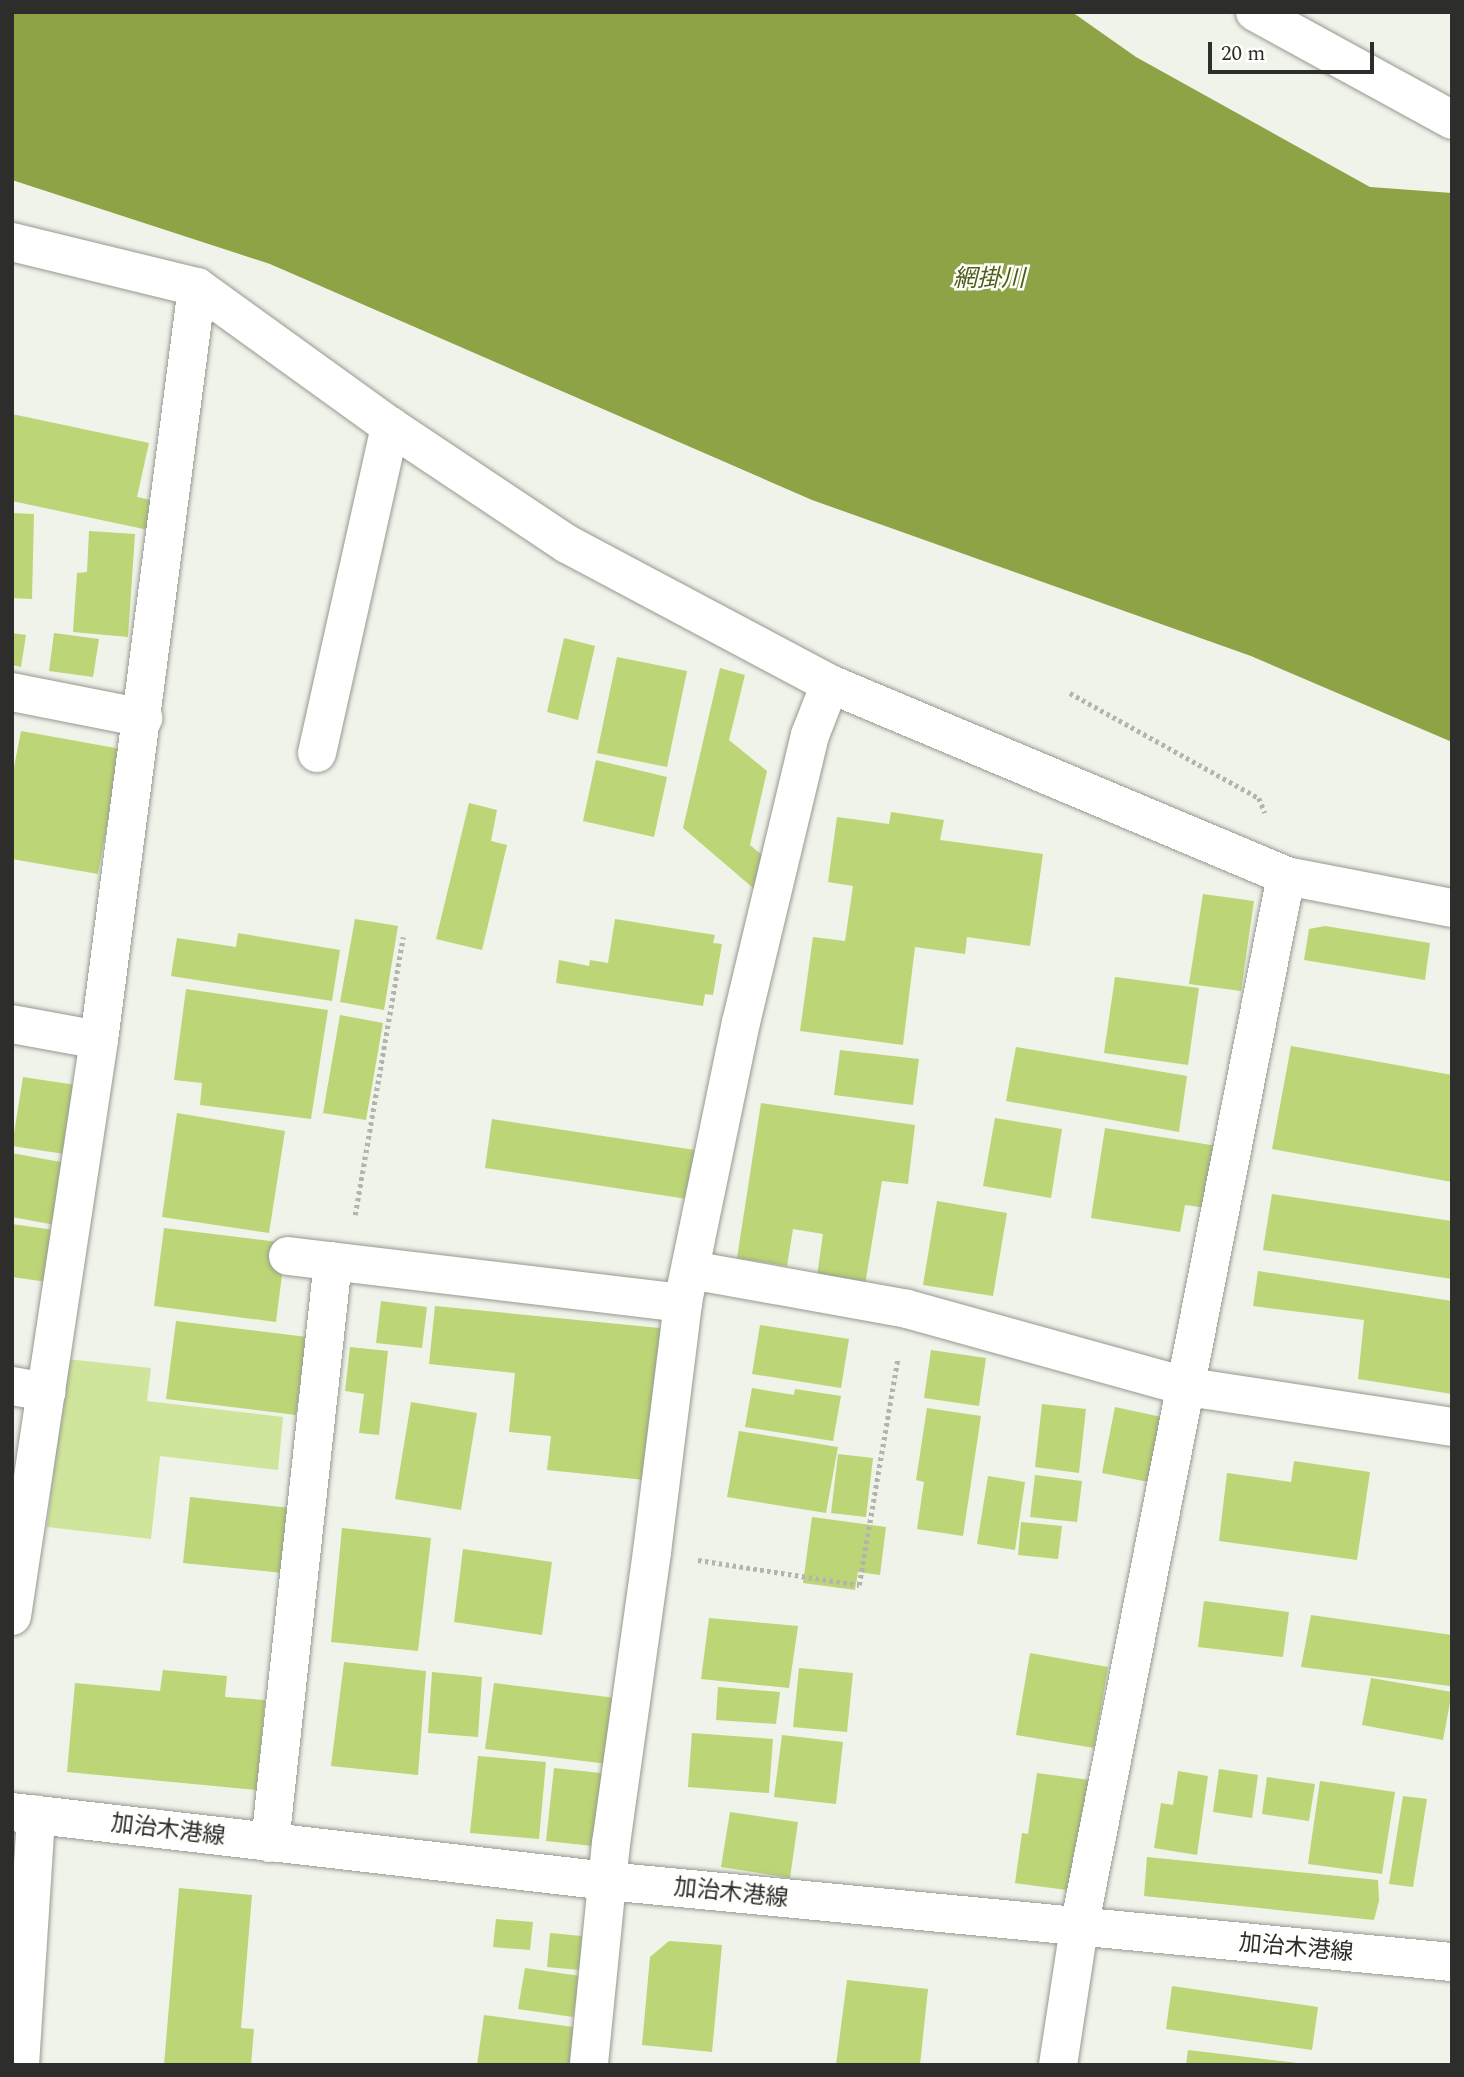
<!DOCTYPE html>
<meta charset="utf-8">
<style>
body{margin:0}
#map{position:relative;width:1464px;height:2077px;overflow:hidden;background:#f0f3e9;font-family:Spectral,"Noto Sans JP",serif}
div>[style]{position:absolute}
.green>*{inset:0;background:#d0e59c}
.water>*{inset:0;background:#8da345}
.building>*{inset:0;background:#bcd576}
.path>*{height:4.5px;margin-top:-2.25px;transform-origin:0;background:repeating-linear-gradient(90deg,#b2b4ad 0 3.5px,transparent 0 7px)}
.roads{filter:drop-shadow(0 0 2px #969990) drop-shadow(0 0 2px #969990)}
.minor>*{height:38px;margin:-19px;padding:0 19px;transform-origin:19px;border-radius:19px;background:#fff}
.tertiary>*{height:38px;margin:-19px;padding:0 19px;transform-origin:19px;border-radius:19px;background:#fff}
.secondary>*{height:38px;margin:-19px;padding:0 19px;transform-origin:19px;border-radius:19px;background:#fff}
span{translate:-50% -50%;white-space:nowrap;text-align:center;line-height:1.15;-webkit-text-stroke:5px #fefffb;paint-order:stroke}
.street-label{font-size:23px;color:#2d2e2b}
.water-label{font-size:24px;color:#4e5d1a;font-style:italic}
.frame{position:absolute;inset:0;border:14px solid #2d2e2b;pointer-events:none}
.scale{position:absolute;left:1208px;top:42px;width:166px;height:32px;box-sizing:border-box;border:4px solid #2d2e2b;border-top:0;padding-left:9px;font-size:21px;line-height:24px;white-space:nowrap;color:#2d2e2b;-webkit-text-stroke:5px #fefffb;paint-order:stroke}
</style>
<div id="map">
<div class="green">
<i style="clip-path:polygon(67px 1359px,151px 1368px,147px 1401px,283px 1417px,278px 1470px,160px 1456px,151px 1539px,47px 1527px)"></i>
</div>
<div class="water">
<i style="clip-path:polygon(12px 12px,1072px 12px,1136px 57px,1370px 187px,1452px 193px,1452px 742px,1251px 656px,812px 500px,270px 264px,12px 180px)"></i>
</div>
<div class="building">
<i style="clip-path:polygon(12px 414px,149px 443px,137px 497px,159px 502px,153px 531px,12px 501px)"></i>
<i style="clip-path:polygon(12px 513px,34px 514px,32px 599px,12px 598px)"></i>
<i style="clip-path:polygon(89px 531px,135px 534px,128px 637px,73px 632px,77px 573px,87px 572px)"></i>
<i style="clip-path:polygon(12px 633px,26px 635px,21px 667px,12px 665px)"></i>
<i style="clip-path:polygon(54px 633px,99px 639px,93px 677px,49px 671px)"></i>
<i style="clip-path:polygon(564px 638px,595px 646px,578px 720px,547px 712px)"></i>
<i style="clip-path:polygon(617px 657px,687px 671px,667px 767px,597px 753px)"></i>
<i style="clip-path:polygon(720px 668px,745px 675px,729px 740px,767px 771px,750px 845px,768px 860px,759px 893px,683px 828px)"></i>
<i style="clip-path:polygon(21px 731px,121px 749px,98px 874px,12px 859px,12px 778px)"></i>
<i style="clip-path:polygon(596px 760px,667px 777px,654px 837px,583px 821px)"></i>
<i style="clip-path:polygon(469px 803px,497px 810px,491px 841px,507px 845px,482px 950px,436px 939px)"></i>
<i style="clip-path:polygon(891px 812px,944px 820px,940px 840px,1043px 854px,1030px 946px,967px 937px,965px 954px,915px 947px,903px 1045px,800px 1031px,813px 937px,845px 941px,853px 886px,828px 882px,837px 817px,889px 824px)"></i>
<i style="clip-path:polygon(1203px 894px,1254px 901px,1241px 991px,1189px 984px)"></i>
<i style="clip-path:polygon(355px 919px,398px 926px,384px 1010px,340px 1002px)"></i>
<i style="clip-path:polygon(615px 919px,715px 935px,713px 943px,722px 944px,713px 995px,705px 994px,703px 1006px,556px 983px,559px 960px,589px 966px,590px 960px,608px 963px)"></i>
<i style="clip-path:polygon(1325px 926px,1430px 943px,1425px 980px,1304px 960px,1309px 929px)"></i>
<i style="clip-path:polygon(238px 933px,340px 950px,332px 1001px,171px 976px,177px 938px,236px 947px)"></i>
<i style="clip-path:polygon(1115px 977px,1199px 988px,1188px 1065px,1104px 1053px)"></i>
<i style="clip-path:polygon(186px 989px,328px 1010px,311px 1119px,200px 1105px,202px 1083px,174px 1080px)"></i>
<i style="clip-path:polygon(340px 1015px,383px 1023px,366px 1120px,323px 1113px)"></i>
<i style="clip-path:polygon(1291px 1046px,1452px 1075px,1452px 1182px,1272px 1149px)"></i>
<i style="clip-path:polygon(1016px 1047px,1187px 1076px,1179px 1132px,1006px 1101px)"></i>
<i style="clip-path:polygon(840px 1050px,919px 1059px,913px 1105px,834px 1095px)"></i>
<i style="clip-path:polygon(23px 1077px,89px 1087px,77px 1156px,12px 1146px)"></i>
<i style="clip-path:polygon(761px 1103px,915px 1125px,908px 1184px,882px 1181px,864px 1291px,816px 1283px,823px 1234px,793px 1229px,787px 1266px,737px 1258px)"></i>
<i style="clip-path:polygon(177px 1113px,285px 1131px,269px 1233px,162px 1217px)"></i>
<i style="clip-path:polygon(995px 1118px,1062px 1129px,1051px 1198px,983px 1186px)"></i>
<i style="clip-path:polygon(492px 1119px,695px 1150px,687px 1199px,485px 1168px)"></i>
<i style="clip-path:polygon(1105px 1128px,1217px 1146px,1207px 1208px,1185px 1205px,1180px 1232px,1091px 1218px)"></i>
<i style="clip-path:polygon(12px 1153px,77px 1165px,66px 1227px,12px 1217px)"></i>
<i style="clip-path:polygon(1272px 1194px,1452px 1221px,1452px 1279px,1263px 1250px)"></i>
<i style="clip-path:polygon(937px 1201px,1007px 1213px,993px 1296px,923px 1285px)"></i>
<i style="clip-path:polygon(12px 1224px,61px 1231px,54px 1283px,12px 1277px)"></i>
<i style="clip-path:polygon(164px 1228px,286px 1243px,276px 1322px,154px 1306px)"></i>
<i style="clip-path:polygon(1258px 1271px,1452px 1301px,1452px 1394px,1358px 1379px,1364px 1320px,1253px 1306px)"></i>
<i style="clip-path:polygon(381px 1301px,427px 1307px,422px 1348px,376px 1343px)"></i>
<i style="clip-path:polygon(435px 1306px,670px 1329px,655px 1481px,547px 1470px,551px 1436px,509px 1432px,515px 1373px,429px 1364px)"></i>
<i style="clip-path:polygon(176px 1321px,307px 1337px,296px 1415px,166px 1399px)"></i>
<i style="clip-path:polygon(760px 1325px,849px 1339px,841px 1388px,752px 1374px)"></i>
<i style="clip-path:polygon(350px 1347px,388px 1351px,379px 1435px,359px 1433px,364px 1394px,345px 1391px)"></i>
<i style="clip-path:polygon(931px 1350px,986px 1358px,979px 1406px,924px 1398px)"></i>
<i style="clip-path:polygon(752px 1388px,794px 1395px,795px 1389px,841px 1396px,833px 1441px,745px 1427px)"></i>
<i style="clip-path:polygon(411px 1402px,477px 1413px,461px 1510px,395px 1499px)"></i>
<i style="clip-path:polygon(1042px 1404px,1086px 1409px,1079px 1473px,1035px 1467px)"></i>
<i style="clip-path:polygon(1115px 1407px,1171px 1419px,1159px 1484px,1102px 1473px)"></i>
<i style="clip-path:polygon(927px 1408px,981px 1416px,963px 1536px,917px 1529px,924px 1482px,916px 1480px)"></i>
<i style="clip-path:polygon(739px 1431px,838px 1447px,826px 1513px,727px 1497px)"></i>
<i style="clip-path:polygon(838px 1454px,873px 1458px,866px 1517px,831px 1513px)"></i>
<i style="clip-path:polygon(1294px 1461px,1370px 1472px,1357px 1560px,1219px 1541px,1227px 1473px,1291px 1482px)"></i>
<i style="clip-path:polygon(1035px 1475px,1082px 1481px,1077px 1522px,1030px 1517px)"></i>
<i style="clip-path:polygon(988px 1476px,1025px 1482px,1015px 1550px,977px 1544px)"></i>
<i style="clip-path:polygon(190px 1497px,299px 1509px,293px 1574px,183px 1563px)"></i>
<i style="clip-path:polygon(812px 1517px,886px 1527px,880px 1575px,858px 1572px,855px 1590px,803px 1583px)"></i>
<i style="clip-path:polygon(1021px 1522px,1062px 1526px,1058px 1559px,1018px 1555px)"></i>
<i style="clip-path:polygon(342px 1528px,431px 1538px,418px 1651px,331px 1642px)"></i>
<i style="clip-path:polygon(463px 1549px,552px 1562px,542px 1635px,454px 1622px)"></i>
<i style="clip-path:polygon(1204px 1601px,1289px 1612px,1283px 1657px,1198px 1647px)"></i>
<i style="clip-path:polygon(1311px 1615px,1452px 1635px,1450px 1686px,1301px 1667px)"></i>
<i style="clip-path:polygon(709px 1618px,798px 1626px,789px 1688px,701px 1679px)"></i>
<i style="clip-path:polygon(1030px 1653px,1108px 1667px,1094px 1748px,1016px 1735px)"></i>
<i style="clip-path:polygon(344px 1662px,426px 1671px,418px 1775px,331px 1766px)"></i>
<i style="clip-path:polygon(799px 1668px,853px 1673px,847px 1732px,793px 1727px)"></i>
<i style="clip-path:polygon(163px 1670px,227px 1676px,225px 1697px,265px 1700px,257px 1790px,67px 1772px,75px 1683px,160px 1691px)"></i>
<i style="clip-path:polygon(432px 1672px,482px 1677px,478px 1737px,428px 1733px)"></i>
<i style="clip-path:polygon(1371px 1678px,1452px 1692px,1443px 1740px,1362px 1725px)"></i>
<i style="clip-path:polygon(494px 1683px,624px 1699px,616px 1765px,485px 1749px)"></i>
<i style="clip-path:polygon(718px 1687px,780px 1692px,776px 1724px,716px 1720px)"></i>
<i style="clip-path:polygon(692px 1733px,773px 1739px,769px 1793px,688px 1787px)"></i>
<i style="clip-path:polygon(782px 1735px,843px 1742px,836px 1804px,774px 1797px)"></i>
<i style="clip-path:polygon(478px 1756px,546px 1762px,539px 1839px,470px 1833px)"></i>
<i style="clip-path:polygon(554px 1768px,629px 1776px,621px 1849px,546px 1841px)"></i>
<i style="clip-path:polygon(1219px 1769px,1258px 1775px,1252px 1818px,1213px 1812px)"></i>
<i style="clip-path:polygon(1178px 1771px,1208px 1776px,1197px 1855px,1154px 1848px,1161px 1803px,1173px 1805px)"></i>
<i style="clip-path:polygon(1037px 1773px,1105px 1782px,1089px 1893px,1015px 1883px,1022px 1833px,1028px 1834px)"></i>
<i style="clip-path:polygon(1267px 1777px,1315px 1784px,1309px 1821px,1262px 1814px)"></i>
<i style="clip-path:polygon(1320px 1781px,1395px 1792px,1382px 1874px,1308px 1864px)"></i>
<i style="clip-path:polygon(1403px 1796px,1427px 1799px,1413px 1887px,1389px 1884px)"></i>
<i style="clip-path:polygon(730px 1812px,798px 1822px,790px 1878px,721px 1867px)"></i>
<i style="clip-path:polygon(1147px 1857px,1378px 1880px,1379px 1901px,1374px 1920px,1144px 1896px)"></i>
<i style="clip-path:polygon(179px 1888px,252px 1895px,241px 2028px,254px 2029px,251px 2065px,164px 2065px)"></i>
<i style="clip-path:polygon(496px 1919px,533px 1922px,530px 1950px,493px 1947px)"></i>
<i style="clip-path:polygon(550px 1933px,582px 1936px,579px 1970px,547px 1967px)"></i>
<i style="clip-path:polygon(669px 1941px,722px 1945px,712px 2052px,642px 2045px,650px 1957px)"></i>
<i style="clip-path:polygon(525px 1968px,580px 1976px,573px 2017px,518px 2009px)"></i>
<i style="clip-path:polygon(847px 1980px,928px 1989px,920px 2065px,836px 2065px)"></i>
<i style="clip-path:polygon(1172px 1986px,1318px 2007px,1312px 2050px,1166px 2029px)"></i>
<i style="clip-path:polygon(484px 2015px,581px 2028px,576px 2065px,477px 2065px)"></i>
<i style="clip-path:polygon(1188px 2050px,1298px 2063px,1298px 2065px,1186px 2065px)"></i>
</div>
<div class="path">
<i style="left:1070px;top:693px;width:216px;rotate:29.1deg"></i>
<i style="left:1259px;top:798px;width:16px;rotate:68deg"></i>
<i style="left:355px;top:1215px;width:282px;rotate:-80.2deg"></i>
<i style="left:698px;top:1560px;width:163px;rotate:8.8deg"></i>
<i style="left:859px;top:1585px;width:230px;rotate:-80.3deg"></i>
</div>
<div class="roads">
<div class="minor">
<i style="left:1255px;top:12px;width:225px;rotate:28.7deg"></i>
<i style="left:12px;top:242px;width:190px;rotate:13.7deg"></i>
<i style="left:197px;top:287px;width:238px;rotate:35.8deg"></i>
<i style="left:390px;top:426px;width:213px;rotate:33.7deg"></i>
<i style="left:567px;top:544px;width:298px;rotate:28deg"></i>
<i style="left:830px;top:684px;width:55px;rotate:111.4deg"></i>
<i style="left:810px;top:735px;width:295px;rotate:103.5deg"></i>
<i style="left:741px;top:1022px;width:287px;rotate:101.7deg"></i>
<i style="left:683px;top:1303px;width:251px;rotate:97.1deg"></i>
<i style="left:652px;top:1552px;width:294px;rotate:98deg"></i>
<i style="left:611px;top:1843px;width:223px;rotate:95.7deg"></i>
<i style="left:12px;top:692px;width:134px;rotate:11.2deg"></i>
<i style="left:317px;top:753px;width:335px;rotate:-77.4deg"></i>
<i style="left:12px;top:1024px;width:88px;rotate:10.4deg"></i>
<i style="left:288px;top:1256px;width:398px;rotate:6.8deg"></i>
<i style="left:691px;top:1270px;width:219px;rotate:10.2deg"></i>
<i style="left:907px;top:1309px;width:292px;rotate:15.5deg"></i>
<i style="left:1188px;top:1387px;width:267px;rotate:8.6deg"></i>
<i style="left:12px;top:1386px;width:35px;rotate:10deg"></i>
<i style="left:12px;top:1616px;width:583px;rotate:-81.41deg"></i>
<i style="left:99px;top:1040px;width:759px;rotate:-82.58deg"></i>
<i style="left:270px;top:1843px;width:585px;rotate:-83.82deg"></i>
<i style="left:20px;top:2065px;width:251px;rotate:-86.3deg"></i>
<i style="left:1058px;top:2065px;width:139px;rotate:-81.3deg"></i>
<i style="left:1079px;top:1928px;width:1072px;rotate:-78.87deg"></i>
</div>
<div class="tertiary">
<i style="left:830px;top:684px;width:495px;rotate:22.8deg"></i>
<i style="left:1286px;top:876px;width:169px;rotate:10.9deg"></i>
</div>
<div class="secondary">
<i style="left:12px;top:1812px;width:599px;rotate:6.61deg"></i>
<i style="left:607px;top:1881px;width:849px;rotate:5.48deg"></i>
</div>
</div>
<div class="street-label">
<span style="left:168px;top:1831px;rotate:7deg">加治木港線</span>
<span style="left:731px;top:1894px;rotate:6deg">加治木港線</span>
<span style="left:1296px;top:1949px;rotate:5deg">加治木港線</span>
</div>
<div class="water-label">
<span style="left:989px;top:280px">網掛川</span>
</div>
<div class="frame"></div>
<div class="scale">20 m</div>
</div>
